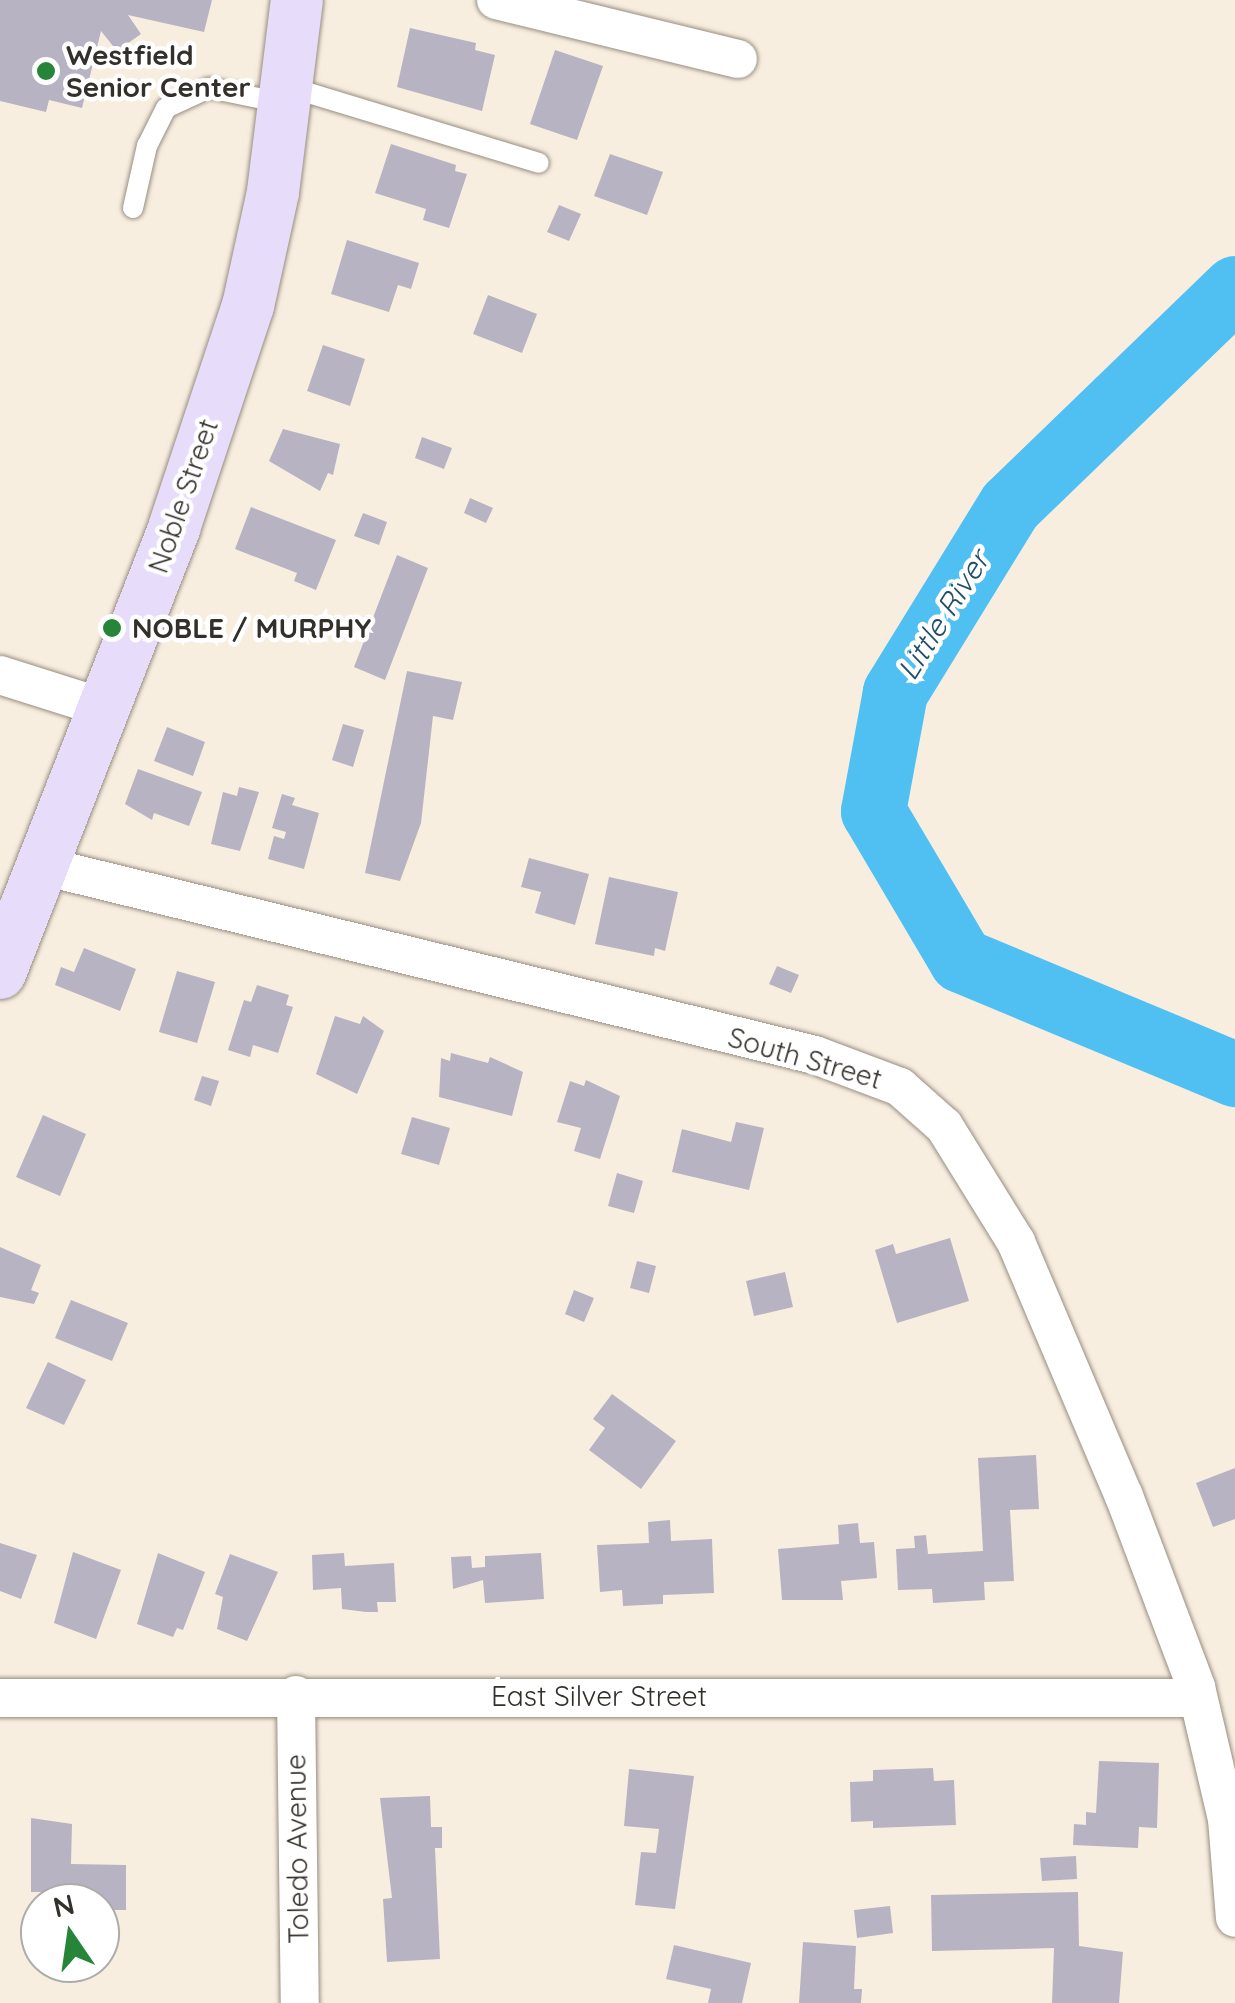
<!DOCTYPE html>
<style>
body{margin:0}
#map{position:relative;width:1235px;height:2003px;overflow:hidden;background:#f8eee0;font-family:Quicksand,sans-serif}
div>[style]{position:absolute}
.river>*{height:65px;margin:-32.5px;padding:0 32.5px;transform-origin:32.5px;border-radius:32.5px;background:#50c0f3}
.building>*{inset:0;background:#b7b3c2}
.roads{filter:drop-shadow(0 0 2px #978e81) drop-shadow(0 0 2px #978e81)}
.lane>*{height:20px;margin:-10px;padding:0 10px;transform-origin:10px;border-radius:10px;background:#fff}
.street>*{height:38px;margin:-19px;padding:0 19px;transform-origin:19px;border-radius:19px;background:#fff}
.secondary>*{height:52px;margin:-26px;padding:0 26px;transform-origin:26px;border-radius:26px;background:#e7ddfa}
.dots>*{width:28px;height:28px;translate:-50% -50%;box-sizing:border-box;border:5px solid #fff;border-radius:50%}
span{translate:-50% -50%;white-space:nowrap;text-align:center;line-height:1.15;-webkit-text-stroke:9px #fff;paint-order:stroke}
.poi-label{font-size:28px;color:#332f2a;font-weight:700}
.left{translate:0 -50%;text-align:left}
.street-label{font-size:28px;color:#332f2a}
.water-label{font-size:30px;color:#214f65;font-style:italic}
.north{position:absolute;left:20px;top:1883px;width:100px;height:100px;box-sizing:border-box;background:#fff;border:2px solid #adacaa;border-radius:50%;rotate:347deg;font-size:28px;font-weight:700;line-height:40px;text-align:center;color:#332f2a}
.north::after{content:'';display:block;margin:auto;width:35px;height:45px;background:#268538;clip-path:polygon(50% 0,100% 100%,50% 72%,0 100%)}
</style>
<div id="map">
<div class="river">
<i style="left:1235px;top:288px;width:313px;rotate:136deg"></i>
<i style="left:1010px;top:505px;width:220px;rotate:121.6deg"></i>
<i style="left:895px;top:692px;width:121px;rotate:100.5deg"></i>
<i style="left:873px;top:811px;width:173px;rotate:59.4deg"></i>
<i style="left:961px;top:960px;width:297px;rotate:22.6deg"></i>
</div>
<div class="building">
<i style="clip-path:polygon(0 0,212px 0,204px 32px,128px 15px,141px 34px,117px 51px,101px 31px,82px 108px,49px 100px,46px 112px,0 101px)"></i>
<i style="clip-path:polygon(410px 28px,476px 43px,475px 50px,495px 55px,482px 111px,397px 87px)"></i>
<i style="clip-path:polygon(555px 50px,603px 66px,577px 140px,530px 124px)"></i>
<i style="clip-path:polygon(391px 144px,456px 165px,455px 171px,467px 174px,449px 228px,423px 220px,426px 209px,375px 193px)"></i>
<i style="clip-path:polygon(610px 154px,663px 172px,647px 215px,594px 196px)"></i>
<i style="clip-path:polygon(559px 205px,581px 214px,569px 241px,547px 232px)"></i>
<i style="clip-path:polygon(347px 240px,419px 263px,411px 289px,398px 285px,389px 312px,331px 294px)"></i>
<i style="clip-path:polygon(488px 295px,537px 314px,522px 353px,473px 334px)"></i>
<i style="clip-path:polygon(323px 345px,365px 359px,350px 406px,307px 391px)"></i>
<i style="clip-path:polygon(283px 429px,340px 444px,333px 475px,328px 473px,320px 491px,269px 461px)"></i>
<i style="clip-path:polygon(422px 437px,452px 448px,444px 469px,415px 458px)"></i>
<i style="clip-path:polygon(470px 498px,493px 508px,486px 523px,464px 513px)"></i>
<i style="clip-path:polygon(251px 507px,336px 540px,316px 590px,294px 581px,297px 573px,235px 549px)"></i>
<i style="clip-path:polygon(363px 513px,387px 522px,379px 545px,354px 536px)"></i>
<i style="clip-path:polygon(397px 555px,428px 568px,385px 680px,354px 667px)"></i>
<i style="clip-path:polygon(407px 671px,462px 682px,453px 720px,433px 716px,421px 823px,400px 881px,365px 873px)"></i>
<i style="clip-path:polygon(343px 724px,364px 730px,353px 767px,332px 760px)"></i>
<i style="clip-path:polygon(167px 727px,205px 742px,193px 776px,154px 761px)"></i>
<i style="clip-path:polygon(138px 769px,202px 792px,189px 826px,154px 813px,152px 820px,125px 804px)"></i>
<i style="clip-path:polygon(239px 787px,259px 792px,240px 851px,211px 844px,223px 792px,237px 796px)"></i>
<i style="clip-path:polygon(282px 794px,295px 798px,292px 805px,319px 813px,304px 869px,268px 859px,274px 836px,284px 839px,286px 832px,272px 828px)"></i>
<i style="clip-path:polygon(529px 858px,589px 874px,575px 925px,535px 913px,541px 892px,521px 887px)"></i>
<i style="clip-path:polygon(609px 877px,678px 892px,665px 951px,655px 948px,654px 956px,595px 944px)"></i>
<i style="clip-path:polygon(84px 948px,136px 969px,120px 1011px,55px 985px,61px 967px,74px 972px)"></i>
<i style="clip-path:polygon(777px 966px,799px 975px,791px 993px,769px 984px)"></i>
<i style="clip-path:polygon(177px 971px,215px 982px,197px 1043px,159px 1032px)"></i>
<i style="clip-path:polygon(257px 985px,289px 995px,286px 1005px,293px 1007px,278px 1053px,253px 1045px,250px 1057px,228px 1050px,244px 1000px,251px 1002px)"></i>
<i style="clip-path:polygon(335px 1016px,360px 1024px,363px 1016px,384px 1031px,357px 1094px,316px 1074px)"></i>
<i style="clip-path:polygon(451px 1053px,488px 1063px,490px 1057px,523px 1072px,512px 1116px,439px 1097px,441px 1058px,450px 1061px)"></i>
<i style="clip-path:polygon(202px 1076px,219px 1081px,211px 1106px,194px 1100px)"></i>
<i style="clip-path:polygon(586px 1080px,620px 1096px,600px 1159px,574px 1151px,581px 1128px,557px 1122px,570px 1081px,584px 1086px)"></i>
<i style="clip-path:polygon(43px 1115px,86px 1134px,60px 1196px,16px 1177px)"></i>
<i style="clip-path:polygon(412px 1117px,450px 1128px,439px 1165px,401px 1154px)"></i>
<i style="clip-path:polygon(736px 1122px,764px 1128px,749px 1190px,672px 1172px,682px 1129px,731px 1142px)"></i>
<i style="clip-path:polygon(617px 1173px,643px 1181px,634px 1213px,608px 1206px)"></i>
<i style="clip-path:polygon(950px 1238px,969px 1301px,897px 1323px,875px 1250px,893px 1244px,896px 1254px)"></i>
<i style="clip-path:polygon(0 1247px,41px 1265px,31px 1290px,39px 1293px,34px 1304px,0 1297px)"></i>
<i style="clip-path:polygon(637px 1261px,656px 1266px,649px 1293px,630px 1288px)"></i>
<i style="clip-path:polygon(785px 1272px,793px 1307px,754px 1316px,746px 1281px)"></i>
<i style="clip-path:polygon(574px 1290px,594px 1298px,584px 1322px,565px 1314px)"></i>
<i style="clip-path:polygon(71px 1300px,128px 1323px,112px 1361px,55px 1338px)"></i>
<i style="clip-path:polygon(48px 1362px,86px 1380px,64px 1425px,26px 1408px)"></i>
<i style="clip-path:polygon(612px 1394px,676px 1441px,641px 1489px,589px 1450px,605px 1428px,593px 1419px)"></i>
<i style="clip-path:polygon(1036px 1455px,1039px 1509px,1010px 1510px,1014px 1581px,984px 1582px,985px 1600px,933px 1603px,932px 1589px,898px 1590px,896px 1549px,915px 1548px,914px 1536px,926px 1535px,928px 1554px,983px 1551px,978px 1458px)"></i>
<i style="clip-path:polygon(1235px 1468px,1235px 1519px,1213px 1527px,1196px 1483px)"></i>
<i style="clip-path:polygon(670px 1520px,671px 1541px,712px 1539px,714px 1593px,663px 1595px,663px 1604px,623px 1606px,622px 1590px,600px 1592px,597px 1545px,649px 1543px,648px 1522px)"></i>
<i style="clip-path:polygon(858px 1523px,860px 1543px,874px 1542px,877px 1578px,841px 1581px,843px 1600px,782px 1600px,778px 1549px,839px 1544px,838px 1525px)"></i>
<i style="clip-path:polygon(0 1543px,37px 1555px,21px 1599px,0 1591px)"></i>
<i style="clip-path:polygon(73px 1552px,121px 1570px,96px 1639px,54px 1623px)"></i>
<i style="clip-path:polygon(158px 1553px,205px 1572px,183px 1630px,177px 1628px,173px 1637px,137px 1624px)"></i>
<i style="clip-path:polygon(344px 1553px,345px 1566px,394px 1563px,396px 1602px,377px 1602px,378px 1612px,366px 1612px,342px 1609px,341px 1588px,313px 1590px,312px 1555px)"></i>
<i style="clip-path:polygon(541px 1553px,544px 1599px,485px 1603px,483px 1580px,453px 1589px,451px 1557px,471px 1556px,472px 1568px,485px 1567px,485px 1556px)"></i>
<i style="clip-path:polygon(230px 1554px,278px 1572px,247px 1641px,217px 1629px,223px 1597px,215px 1594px)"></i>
<i style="clip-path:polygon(1099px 1761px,1159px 1763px,1157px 1828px,1139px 1827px,1138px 1848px,1073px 1845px,1074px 1824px,1086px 1825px,1086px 1812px,1096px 1813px)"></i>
<i style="clip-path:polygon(933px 1768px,934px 1781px,954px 1780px,956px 1825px,873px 1828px,873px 1821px,851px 1822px,850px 1782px,873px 1781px,873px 1770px)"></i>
<i style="clip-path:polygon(629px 1769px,694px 1776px,675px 1909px,635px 1905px,641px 1852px,656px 1853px,659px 1829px,624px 1826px)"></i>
<i style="clip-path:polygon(430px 1796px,431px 1827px,442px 1827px,442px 1848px,435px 1848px,440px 1959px,387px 1962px,383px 1899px,392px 1898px,380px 1798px)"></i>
<i style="clip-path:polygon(31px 1818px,72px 1824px,71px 1864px,126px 1865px,126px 1910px,100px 1910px,100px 1903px,90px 1903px,90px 1892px,31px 1892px)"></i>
<i style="clip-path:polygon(1076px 1856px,1077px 1879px,1042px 1881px,1040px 1858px)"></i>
<i style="clip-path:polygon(1078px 1892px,1079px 1946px,1123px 1952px,1119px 2003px,1052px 2003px,1054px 1948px,932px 1951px,931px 1895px)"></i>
<i style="clip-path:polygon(890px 1906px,893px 1933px,857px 1938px,854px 1910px)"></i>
<i style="clip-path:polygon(803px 1942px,856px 1946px,854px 1989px,862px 1989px,861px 2003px,799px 2003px)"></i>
<i style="clip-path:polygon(674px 1945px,751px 1963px,742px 2003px,708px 2003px,711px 1989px,666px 1979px)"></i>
</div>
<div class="roads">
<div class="lane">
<i style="left:289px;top:87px;width:261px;rotate:16.9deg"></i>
<i style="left:133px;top:208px;width:64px;rotate:-77.3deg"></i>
<i style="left:147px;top:146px;width:42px;rotate:-63.4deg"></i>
<i style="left:166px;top:108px;width:47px;rotate:-24.9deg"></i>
<i style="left:209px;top:88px;width:76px;rotate:11.5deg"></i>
</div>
<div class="street">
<i style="left:496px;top:0;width:249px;rotate:13.7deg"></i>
<i style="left:0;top:675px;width:109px;rotate:17.6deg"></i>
<i style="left:43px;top:866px;width:795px;rotate:13.76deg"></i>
<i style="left:815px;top:1055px;width:91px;rotate:20.6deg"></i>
<i style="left:900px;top:1087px;width:59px;rotate:41.6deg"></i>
<i style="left:944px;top:1126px;width:137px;rotate:58.2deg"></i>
<i style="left:1016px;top:1242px;width:276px;rotate:67deg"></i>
<i style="left:1124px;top:1496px;width:204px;rotate:69.3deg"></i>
<i style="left:1196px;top:1687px;width:136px;rotate:76.8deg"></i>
<i style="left:1227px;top:1819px;width:99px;rotate:85.4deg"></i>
<i style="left:296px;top:1695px;width:308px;rotate:89.3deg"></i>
<i style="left:0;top:1698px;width:1198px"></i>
</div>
<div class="secondary">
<i style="left:0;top:973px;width:478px;rotate:-68.6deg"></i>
<i style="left:174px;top:528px;width:234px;rotate:-71.6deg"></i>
<i style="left:248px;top:306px;width:117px;rotate:-77.6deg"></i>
<i style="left:273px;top:192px;width:193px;rotate:-82.9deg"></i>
</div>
</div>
<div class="dots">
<i style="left:46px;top:71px;background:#268538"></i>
<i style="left:112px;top:628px;background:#268538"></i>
</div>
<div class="poi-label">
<span class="left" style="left:66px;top:71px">Westfield<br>Senior Center</span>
<span class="left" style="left:132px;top:628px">NOBLE / MURPHY</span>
</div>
<div class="street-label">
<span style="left:183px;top:496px;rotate:-71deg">Noble Street</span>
<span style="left:805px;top:1058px;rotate:16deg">South Street</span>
<span style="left:599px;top:1696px">East Silver Street</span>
<span style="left:297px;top:1849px;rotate:-91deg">Toledo Avenue</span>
</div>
<div class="water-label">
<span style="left:943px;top:615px;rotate:-58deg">Little River</span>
</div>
<div class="north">N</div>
</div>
